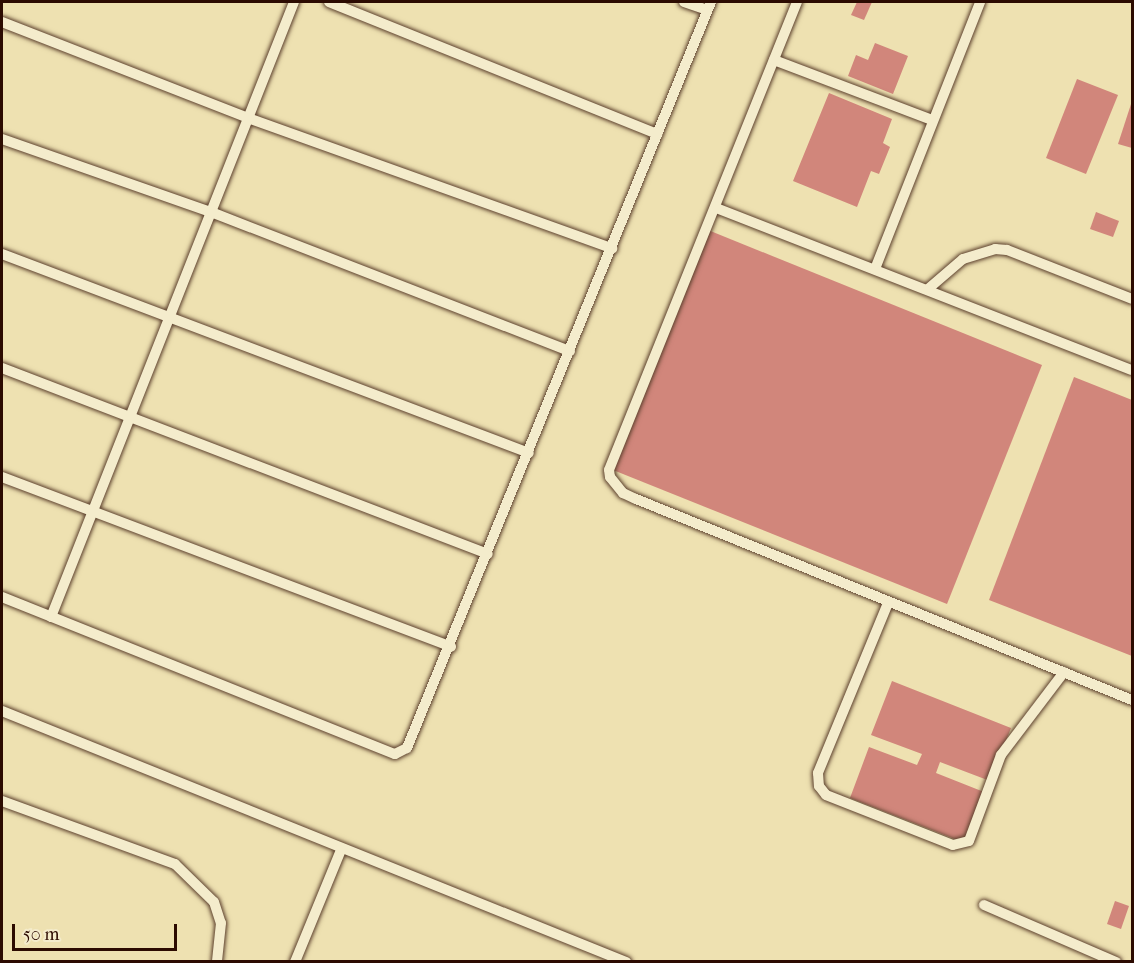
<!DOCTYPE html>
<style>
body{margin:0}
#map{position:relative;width:1134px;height:963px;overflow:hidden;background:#eee1b1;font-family:"IM FELL French Canon",serif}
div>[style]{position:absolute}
.building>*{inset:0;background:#d1867b}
.roads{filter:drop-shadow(0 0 2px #5c402d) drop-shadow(0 0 2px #5c402d)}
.lane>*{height:10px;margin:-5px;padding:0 5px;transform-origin:5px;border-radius:5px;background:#f4eccc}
span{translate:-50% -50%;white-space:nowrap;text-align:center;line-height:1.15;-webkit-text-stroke:6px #f4eccc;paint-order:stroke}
.frame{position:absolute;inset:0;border:3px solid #2c0b01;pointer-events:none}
.scale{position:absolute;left:12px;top:924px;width:165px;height:27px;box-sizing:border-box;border:3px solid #2c0b01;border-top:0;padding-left:8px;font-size:18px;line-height:21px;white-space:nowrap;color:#2c0b01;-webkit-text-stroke:4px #f4eccc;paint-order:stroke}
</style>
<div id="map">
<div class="building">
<i style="clip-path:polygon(857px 2px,872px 2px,864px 20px,851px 15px)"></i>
<i style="clip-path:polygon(875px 43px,908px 56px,893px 94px,848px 76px,856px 55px,868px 60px)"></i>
<i style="clip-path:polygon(1077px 79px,1118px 95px,1086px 174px,1046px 158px)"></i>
<i style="clip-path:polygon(829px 93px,892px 119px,883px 143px,890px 147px,879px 174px,871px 171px,857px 207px,793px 181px)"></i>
<i style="clip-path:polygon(1132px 101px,1132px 148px,1118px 144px)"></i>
<i style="clip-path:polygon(1096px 212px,1119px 221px,1113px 237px,1090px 229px)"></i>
<i style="clip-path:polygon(708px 230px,1042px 365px,947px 604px,613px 470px)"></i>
<i style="clip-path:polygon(1074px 377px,1132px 400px,1132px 656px,989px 600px)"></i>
<i style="clip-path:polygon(892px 681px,1011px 728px,990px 781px,940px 762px,936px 773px,984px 792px,965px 843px,850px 798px,869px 747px,917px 765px,922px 754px,871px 735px)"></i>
<i style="clip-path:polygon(1115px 901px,1129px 906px,1121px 929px,1107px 924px)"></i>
</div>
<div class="roads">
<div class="lane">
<i style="left:329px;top:2px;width:354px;rotate:21.9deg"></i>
<i style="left:684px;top:2px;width:24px;rotate:19deg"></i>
<i style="left:797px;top:2px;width:504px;rotate:111.89deg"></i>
<i style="left:609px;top:470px;width:7px;rotate:82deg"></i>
<i style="left:610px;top:477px;width:21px;rotate:51deg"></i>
<i style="left:623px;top:493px;width:14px;rotate:25deg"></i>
<i style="left:636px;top:499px;width:535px;rotate:22.06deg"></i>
<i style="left:2px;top:22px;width:264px;rotate:21.3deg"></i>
<i style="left:248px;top:118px;width:387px;rotate:19.7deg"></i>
<i style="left:774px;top:60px;width:169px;rotate:20.8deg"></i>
<i style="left:2px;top:139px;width:221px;rotate:19.3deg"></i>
<i style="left:211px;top:212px;width:385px;rotate:21.2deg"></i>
<i style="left:716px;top:208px;width:446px;rotate:21.3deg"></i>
<i style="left:2px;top:254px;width:563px;rotate:20.69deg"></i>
<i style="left:875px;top:269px;width:287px;rotate:-68.5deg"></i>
<i style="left:928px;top:289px;width:46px;rotate:-40.6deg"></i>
<i style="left:963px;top:259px;width:34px;rotate:-17deg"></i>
<i style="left:995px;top:249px;width:12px;rotate:5deg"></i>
<i style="left:1007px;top:250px;width:134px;rotate:21.4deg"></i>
<i style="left:2px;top:368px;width:520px;rotate:20.94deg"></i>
<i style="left:2px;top:477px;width:480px;rotate:20.7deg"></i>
<i style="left:2px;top:597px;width:423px;rotate:21.8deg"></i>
<i style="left:395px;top:754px;width:13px;rotate:-27deg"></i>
<i style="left:407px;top:748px;width:806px;rotate:-67.83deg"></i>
<i style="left:888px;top:603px;width:184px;rotate:112.4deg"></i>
<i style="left:818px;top:773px;width:13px;rotate:86deg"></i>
<i style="left:819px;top:786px;width:11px;rotate:52deg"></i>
<i style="left:826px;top:795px;width:136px;rotate:21.5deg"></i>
<i style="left:953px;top:845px;width:16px;rotate:-14deg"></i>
<i style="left:969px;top:841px;width:92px;rotate:-69.6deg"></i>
<i style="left:1001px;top:755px;width:104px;rotate:-52.8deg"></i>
<i style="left:51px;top:617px;width:661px;rotate:-68.44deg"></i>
<i style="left:2px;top:711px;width:673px;rotate:21.91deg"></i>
<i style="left:2px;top:801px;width:184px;rotate:20deg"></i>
<i style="left:175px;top:864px;width:54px;rotate:44.3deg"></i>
<i style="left:214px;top:902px;width:22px;rotate:72deg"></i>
<i style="left:221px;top:923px;width:39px;rotate:96deg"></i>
<i style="left:984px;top:905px;width:144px;rotate:23.4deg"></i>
<i style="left:295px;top:962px;width:121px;rotate:-67.7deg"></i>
</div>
</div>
<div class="frame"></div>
<div class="scale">50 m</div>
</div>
